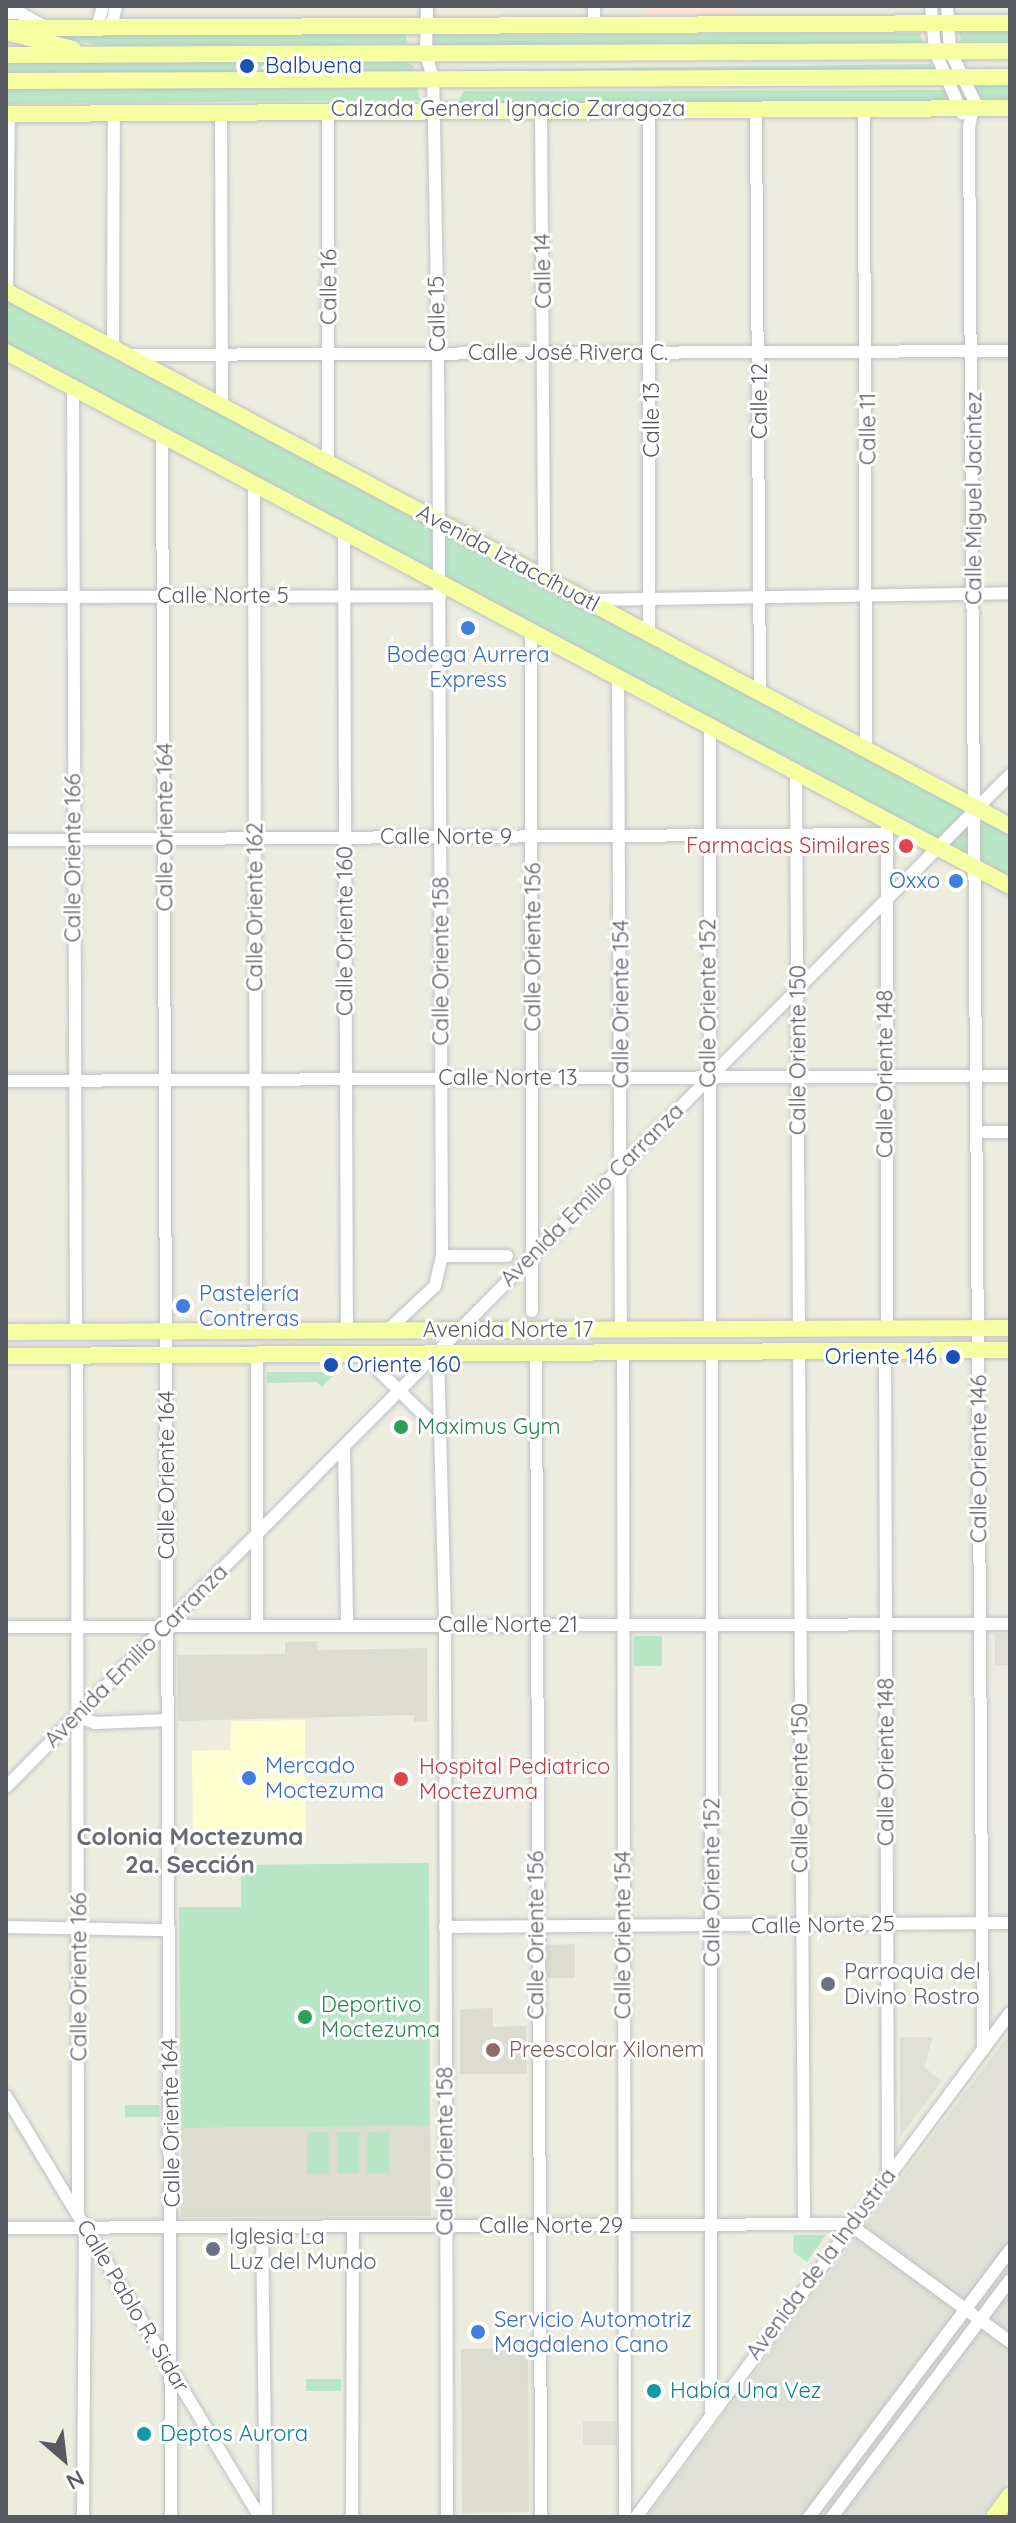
<!DOCTYPE html>
<meta charset="utf-8">
<style>
body{margin:0}
#map{position:relative;width:1016px;height:2523px;overflow:hidden;background:#eceddf;font-family:Quicksand,sans-serif}
div>[style]{position:absolute}
.commercial>*{inset:0;background:#fdffd1}
.industrial>*{inset:0;background:#e0e0d7}
.education>*{inset:0;background:#dcddce}
.medical>*{inset:0;background:#fce5d8}
.green>*{inset:0;background:#b9e7c5}
.roads{filter:drop-shadow(0 0 2px #bec0c7) drop-shadow(0 0 2px #bec0c7)}
.minor>*{height:12px;margin:-6px;padding:0 6px;transform-origin:6px;border-radius:6px;background:#fff}
.major>*{height:16px;margin:-8px;padding:0 8px;transform-origin:8px;border-radius:8px;background:#f5ffa1}
.dots>*{width:22px;height:22px;translate:-50% -50%;box-sizing:border-box;border:4px solid #fff;border-radius:50%}
span{translate:-50% -50%;white-space:nowrap;text-align:center;line-height:1.15;-webkit-text-stroke:6px #fff;paint-order:stroke}
.transit-label{font-size:22px;color:#164399}
.left{translate:0 -50%;text-align:left}
.right{translate:-100% -50%;text-align:right}
.street-label{font-size:22px;color:#585a61}
.shop-label{font-size:22px;color:#366cbe}
.health-label{font-size:22px;color:#be3a42}
.leisure-label{font-size:22px;color:#27864d}
.worship-label{font-size:22px;color:#5b616d}
.education-label{font-size:22px;color:#785e54}
.culture-label{font-size:22px;color:#0d838f}
.neighbourhood-label{font-size:24px;color:#696b73;font-weight:700}
.frame{position:absolute;inset:0;border:8px solid #585a61;pointer-events:none}
.north{position:absolute;left:24px;top:2419px;width:80px;height:80px;-webkit-text-stroke:6px #fff;paint-order:stroke;rotate:152deg;font-size:22px;font-weight:700;line-height:32px;text-align:center;color:#585a61}
.north::after{content:'';display:block;margin:auto;width:28px;height:36px;background:#585a61;clip-path:polygon(50% 0,100% 100%,50% 72%,0 100%)}
</style>
<div id="map">
<div class="commercial">
<i style="clip-path:polygon(305px 1720px,306px 1840px,193px 1842px,192px 1751px,230px 1750px,231px 1721px)"></i>
</div>
<div class="industrial">
<i style="clip-path:polygon(995px 1634px,1010px 1634px,1010px 1665px,995px 1665px)"></i>
<i style="clip-path:polygon(1010px 2033px,1010px 2478px,981px 2517px,646px 2517px)"></i>
<i style="clip-path:polygon(900px 2037px,933px 2037px,924px 2067px,942px 2081px,900px 2137px)"></i>
<i style="clip-path:polygon(583px 2421px,616px 2421px,617px 2445px,583px 2445px)"></i>
</div>
<div class="education">
<i style="clip-path:polygon(317px 1641px,318px 1650px,427px 1648px,427px 1721px,414px 1722px,414px 1715px,178px 1721px,177px 1655px,285px 1654px,285px 1642px)"></i>
<i style="clip-path:polygon(575px 1944px,575px 1978px,547px 1978px,547px 1945px)"></i>
<i style="clip-path:polygon(493px 2008px,493px 2027px,526px 2026px,527px 2074px,460px 2074px,460px 2009px)"></i>
<i style="clip-path:polygon(430px 2126px,431px 2216px,181px 2217px,181px 2128px)"></i>
<i style="clip-path:polygon(528px 2348px,529px 2512px,462px 2513px,461px 2349px)"></i>
</div>
<div class="medical">
<i style="clip-path:polygon(645px 6px,738px 6px,738px 16px,645px 17px)"></i>
</div>
<div class="green">
<i style="clip-path:polygon(1010px 24px,1010px 41px,962px 41px,955px 28px)"></i>
<i style="clip-path:polygon(404px 29px,408px 44px,103px 46px,27px 31px)"></i>
<i style="clip-path:polygon(920px 33px,924px 45px,436px 49px,432px 35px)"></i>
<i style="clip-path:polygon(406px 61px,415px 67px,410px 71px,6px 74px,6px 63px)"></i>
<i style="clip-path:polygon(930px 64px,936px 70px,462px 75px,460px 70px)"></i>
<i style="clip-path:polygon(980px 84px,1010px 85px,1010px 100px,978px 98px,975px 87px)"></i>
<i style="clip-path:polygon(417px 87px,420px 100px,6px 104px,6px 89px)"></i>
<i style="clip-path:polygon(949px 90px,947px 104px,461px 104px,459px 100px,464px 91px)"></i>
<i style="clip-path:polygon(6px 296px,1010px 829px,1010px 882px,6px 346px)"></i>
<i style="clip-path:polygon(267px 1372px,337px 1372px,322px 1387px,317px 1382px,267px 1383px)"></i>
<i style="clip-path:polygon(634px 1636px,662px 1636px,662px 1666px,634px 1666px)"></i>
<i style="clip-path:polygon(429px 1863px,430px 2126px,181px 2128px,179px 1907px,241px 1907px,241px 1865px)"></i>
<i style="clip-path:polygon(125px 2105px,159px 2105px,160px 2117px,125px 2117px)"></i>
<i style="clip-path:polygon(389px 2131px,389px 2173px,367px 2173px,367px 2132px)"></i>
<i style="clip-path:polygon(307px 2132px,329px 2132px,330px 2174px,307px 2174px)"></i>
<i style="clip-path:polygon(337px 2132px,359px 2132px,359px 2173px,337px 2173px)"></i>
<i style="clip-path:polygon(794px 2235px,826px 2235px,807px 2262px,793px 2252px)"></i>
<i style="clip-path:polygon(306px 2379px,341px 2379px,341px 2391px,306px 2391px)"></i>
</div>
<div class="roads">
<div class="minor">
<i style="left:931px;top:6px;width:45px;rotate:84.9deg"></i>
<i style="left:935px;top:51px;width:68px;rotate:66.5deg"></i>
<i style="left:947px;top:6px;width:45px;rotate:86.2deg"></i>
<i style="left:950px;top:51px;width:55px;rotate:63.9deg"></i>
<i style="left:974px;top:100px;width:28px;rotate:100deg"></i>
<i style="left:969px;top:128px;width:1921px;rotate:89.58deg"></i>
<i style="left:6px;top:13px;width:14px"></i>
<i style="left:20px;top:13px;width:29px;rotate:29deg"></i>
<i style="left:98px;top:24px;width:19px;rotate:-74deg"></i>
<i style="left:112px;top:24px;width:18px;rotate:-77deg"></i>
<i style="left:594px;top:24px;width:18px;rotate:-90deg"></i>
<i style="left:541px;top:108px;width:469px;rotate:89.6deg"></i>
<i style="left:649px;top:108px;width:527px;rotate:90deg"></i>
<i style="left:756px;top:109px;width:584px;rotate:89.61deg"></i>
<i style="left:864px;top:109px;width:640px;rotate:89.82deg"></i>
<i style="left:328px;top:110px;width:353px;rotate:90deg"></i>
<i style="left:221px;top:111px;width:295px;rotate:89.8deg"></i>
<i style="left:7px;top:291px;width:177px;rotate:-89.4deg"></i>
<i style="left:113px;top:349px;width:236px;rotate:-89.8deg"></i>
<i style="left:129px;top:355px;width:881px;rotate:-0.26deg"></i>
<i style="left:73px;top:385px;width:947px;rotate:89.82deg"></i>
<i style="left:162px;top:433px;width:2084px;rotate:89.75deg"></i>
<i style="left:254px;top:484px;width:847px;rotate:89.86deg"></i>
<i style="left:344px;top:531px;width:800px;rotate:89.79deg"></i>
<i style="left:6px;top:597px;width:434px;rotate:-0.1deg"></i>
<i style="left:586px;top:600px;width:424px;rotate:-0.9deg"></i>
<i style="left:531px;top:632px;width:679px;rotate:89.92deg"></i>
<i style="left:618px;top:678px;width:651px;rotate:89.74deg"></i>
<i style="left:710px;top:726px;width:603px;rotate:90deg"></i>
<i style="left:796px;top:772px;width:556px;rotate:89.69deg"></i>
<i style="left:6px;top:840px;width:880px;rotate:-0.39deg"></i>
<i style="left:6px;top:1081px;width:1004px;rotate:-0.29deg"></i>
<i style="left:978px;top:1132px;width:32px"></i>
<i style="left:442px;top:1256px;width:65px"></i>
<i style="left:887px;top:1328px;width:500px;rotate:-90deg"></i>
<i style="left:387px;top:1331px;width:66px;rotate:-43.2deg"></i>
<i style="left:435px;top:1286px;width:31px;rotate:-77deg"></i>
<i style="left:442px;top:1256px;width:902px;rotate:-90.25deg"></i>
<i style="left:438px;top:354px;width:275px;rotate:-91deg"></i>
<i style="left:433px;top:79px;width:27px;rotate:-105deg"></i>
<i style="left:426px;top:53px;width:47px;rotate:-88.8deg"></i>
<i style="left:799px;top:1351px;width:873px;rotate:89.67deg"></i>
<i style="left:885px;top:1351px;width:823px;rotate:89.79deg"></i>
<i style="left:623px;top:1352px;width:1165px;rotate:89.9deg"></i>
<i style="left:438px;top:1353px;width:272px;rotate:88.5deg"></i>
<i style="left:445px;top:1625px;width:892px;rotate:89.87deg"></i>
<i style="left:536px;top:1353px;width:1164px;rotate:89.75deg"></i>
<i style="left:362px;top:1354px;width:112px;rotate:44.6deg"></i>
<i style="left:77px;top:1355px;width:859px;rotate:89.93deg"></i>
<i style="left:344px;top:1446px;width:179px;rotate:89deg"></i>
<i style="left:257px;top:1626px;width:272px;rotate:-90deg"></i>
<i style="left:6px;top:1627px;width:1004px;rotate:-0.17deg"></i>
<i style="left:76px;top:1716px;width:20px;rotate:20deg"></i>
<i style="left:95px;top:1723px;width:73px;rotate:-2.4deg"></i>
<i style="left:6px;top:1787px;width:1426px;rotate:-45.23deg"></i>
<i style="left:6px;top:1927px;width:163px;rotate:1.1deg"></i>
<i style="left:445px;top:1927px;width:565px;rotate:-0.41deg"></i>
<i style="left:6px;top:2096px;width:492px;rotate:58.9deg"></i>
<i style="left:262px;top:2227px;width:290px;rotate:89.2deg"></i>
<i style="left:6px;top:2228px;width:843px;rotate:-0.27deg"></i>
<i style="left:849px;top:2224px;width:200px;rotate:36.2deg"></i>
<i style="left:711px;top:2413px;width:1061px;rotate:-89.95deg"></i>
<i style="left:83px;top:2517px;width:290px;rotate:-89.6deg"></i>
<i style="left:352px;top:2517px;width:291px;rotate:-89.8deg"></i>
<i style="left:636px;top:2517px;width:628px;rotate:-53.42deg"></i>
<i style="left:809px;top:2517px;width:334px;rotate:-53deg"></i>
<i style="left:832px;top:2517px;width:296px;rotate:-53.1deg"></i>
</div>
<div class="major">
<i style="left:6px;top:28px;width:1004px;rotate:-0.29deg"></i>
<i style="left:10px;top:33px;width:65px;rotate:14.3deg"></i>
<i style="left:6px;top:55px;width:1004px;rotate:-0.23deg"></i>
<i style="left:6px;top:81px;width:1004px;rotate:-0.23deg"></i>
<i style="left:6px;top:114px;width:1004px;rotate:-0.34deg"></i>
<i style="left:6px;top:291px;width:1138px;rotate:28.05deg"></i>
<i style="left:6px;top:352px;width:1137px;rotate:28.01deg"></i>
<i style="left:6px;top:1332px;width:1004px;rotate:-0.23deg"></i>
<i style="left:6px;top:1356px;width:1004px;rotate:-0.34deg"></i>
<i style="left:994px;top:2517px;width:27px;rotate:-54deg"></i>
</div>
</div>
<div class="dots">
<i style="left:247px;top:66px;background:#1a4fb4"></i>
<i style="left:468px;top:628px;background:#3f7fe0"></i>
<i style="left:906px;top:846px;background:#e0444e"></i>
<i style="left:956px;top:881px;background:#3f7fe0"></i>
<i style="left:183px;top:1306px;background:#3f7fe0"></i>
<i style="left:953px;top:1357px;background:#1a4fb4"></i>
<i style="left:331px;top:1365px;background:#1a4fb4"></i>
<i style="left:401px;top:1427px;background:#2e9e5b"></i>
<i style="left:249px;top:1778px;background:#3f7fe0"></i>
<i style="left:401px;top:1779px;background:#e0444e"></i>
<i style="left:828px;top:1984px;background:#6b7280"></i>
<i style="left:305px;top:2017px;background:#2e9e5b"></i>
<i style="left:493px;top:2050px;background:#8d6e63"></i>
<i style="left:213px;top:2249px;background:#6b7280"></i>
<i style="left:478px;top:2332px;background:#3f7fe0"></i>
<i style="left:654px;top:2391px;background:#0f9aa8"></i>
<i style="left:144px;top:2434px;background:#0f9aa8"></i>
</div>
<div class="transit-label">
<span class="left" style="left:265px;top:66px">Balbuena</span>
<span class="right" style="left:937px;top:1357px">Oriente 146</span>
<span class="left" style="left:347px;top:1365px">Oriente 160</span>
</div>
<div class="street-label">
<span style="left:508px;top:109px">Calzada General Ignacio Zaragoza</span>
<span style="left:543px;top:271px;rotate:-91deg">Calle 14</span>
<span style="left:329px;top:287px;rotate:-90deg">Calle 16</span>
<span style="left:437px;top:314px;rotate:-91deg">Calle 15</span>
<span style="left:568px;top:353px">Calle José Rivera C.</span>
<span style="left:760px;top:401px;rotate:-90deg">Calle 12</span>
<span style="left:652px;top:420px;rotate:-90deg">Calle 13</span>
<span style="left:868px;top:429px;rotate:-90deg">Calle 11</span>
<span style="left:974px;top:498px;rotate:-90deg">Calle Miguel Jacintez</span>
<span style="left:508px;top:558px;rotate:28deg">Avenida Iztaccíhuatl</span>
<span style="left:223px;top:596px">Calle Norte 5</span>
<span style="left:165px;top:827px;rotate:-90deg">Calle Oriente 164</span>
<span style="left:446px;top:837px">Calle Norte 9</span>
<span style="left:73px;top:858px;rotate:-90deg">Calle Oriente 166</span>
<span style="left:255px;top:907px;rotate:-90deg">Calle Oriente 162</span>
<span style="left:345px;top:931px;rotate:-90deg">Calle Oriente 160</span>
<span style="left:533px;top:947px;rotate:-90deg">Calle Oriente 156</span>
<span style="left:441px;top:961px;rotate:-90deg">Calle Oriente 158</span>
<span style="left:708px;top:1003px;rotate:-90deg">Calle Oriente 152</span>
<span style="left:621px;top:1004px;rotate:-90deg">Calle Oriente 154</span>
<span style="left:798px;top:1050px;rotate:-90deg">Calle Oriente 150</span>
<span style="left:885px;top:1074px;rotate:-90deg">Calle Oriente 148</span>
<span style="left:508px;top:1078px">Calle Norte 13</span>
<span style="left:592px;top:1195px;rotate:-45deg">Avenida Emilio Carranza</span>
<span style="left:508px;top:1330px">Avenida Norte 17</span>
<span style="left:979px;top:1459px;rotate:-90deg">Calle Oriente 146</span>
<span style="left:167px;top:1475px;rotate:-90deg">Calle Oriente 164</span>
<span style="left:508px;top:1625px">Calle Norte 21</span>
<span style="left:136px;top:1656px;rotate:-45deg">Avenida Emilio Carranza</span>
<span style="left:886px;top:1762px;rotate:-90deg">Calle Oriente 148</span>
<span style="left:800px;top:1788px;rotate:-90deg">Calle Oriente 150</span>
<span style="left:712px;top:1882px;rotate:-90deg">Calle Oriente 152</span>
<span style="left:823px;top:1925px;rotate:-1deg">Calle Norte 25</span>
<span style="left:536px;top:1935px;rotate:-90deg">Calle Oriente 156</span>
<span style="left:623px;top:1935px;rotate:-90deg">Calle Oriente 154</span>
<span style="left:79px;top:1977px;rotate:-90deg">Calle Oriente 166</span>
<span style="left:171px;top:2123px;rotate:-91deg">Calle Oriente 164</span>
<span style="left:445px;top:2151px;rotate:-90deg">Calle Oriente 158</span>
<span style="left:551px;top:2226px">Calle Norte 29</span>
<span style="left:821px;top:2264px;rotate:-53deg">Avenida de la Industria</span>
<span style="left:133px;top:2306px;rotate:59deg">Calle Pablo R. Sidar</span>
</div>
<div class="shop-label">
<span style="left:468px;top:667px">Bodega Aurrera<br>Express</span>
<span class="right" style="left:940px;top:881px">Oxxo</span>
<span class="left" style="left:199px;top:1306px">Pastelería<br>Contreras</span>
<span class="left" style="left:265px;top:1778px">Mercado<br>Moctezuma</span>
<span class="left" style="left:494px;top:2332px">Servicio Automotriz<br>Magdaleno Cano</span>
</div>
<div class="health-label">
<span class="right" style="left:890px;top:846px">Farmacias Similares</span>
<span class="left" style="left:419px;top:1779px">Hospital Pediatrico<br>Moctezuma</span>
</div>
<div class="leisure-label">
<span class="left" style="left:417px;top:1427px">Maximus Gym</span>
<span class="left" style="left:321px;top:2017px">Deportivo<br>Moctezuma</span>
</div>
<div class="worship-label">
<span class="left" style="left:844px;top:1984px">Parroquia del<br>Divino Rostro</span>
<span class="left" style="left:229px;top:2249px">Iglesia La<br>Luz del Mundo</span>
</div>
<div class="education-label">
<span class="left" style="left:509px;top:2050px">Preescolar Xilonem</span>
</div>
<div class="culture-label">
<span class="left" style="left:670px;top:2391px">Había Una Vez</span>
<span class="left" style="left:160px;top:2434px">Deptos Aurora</span>
</div>
<div class="neighbourhood-label">
<span style="left:190px;top:1851px">Colonia Moctezuma<br>2a. Sección</span>
</div>
<div class="frame"></div>
<div class="north">N</div>
</div>
